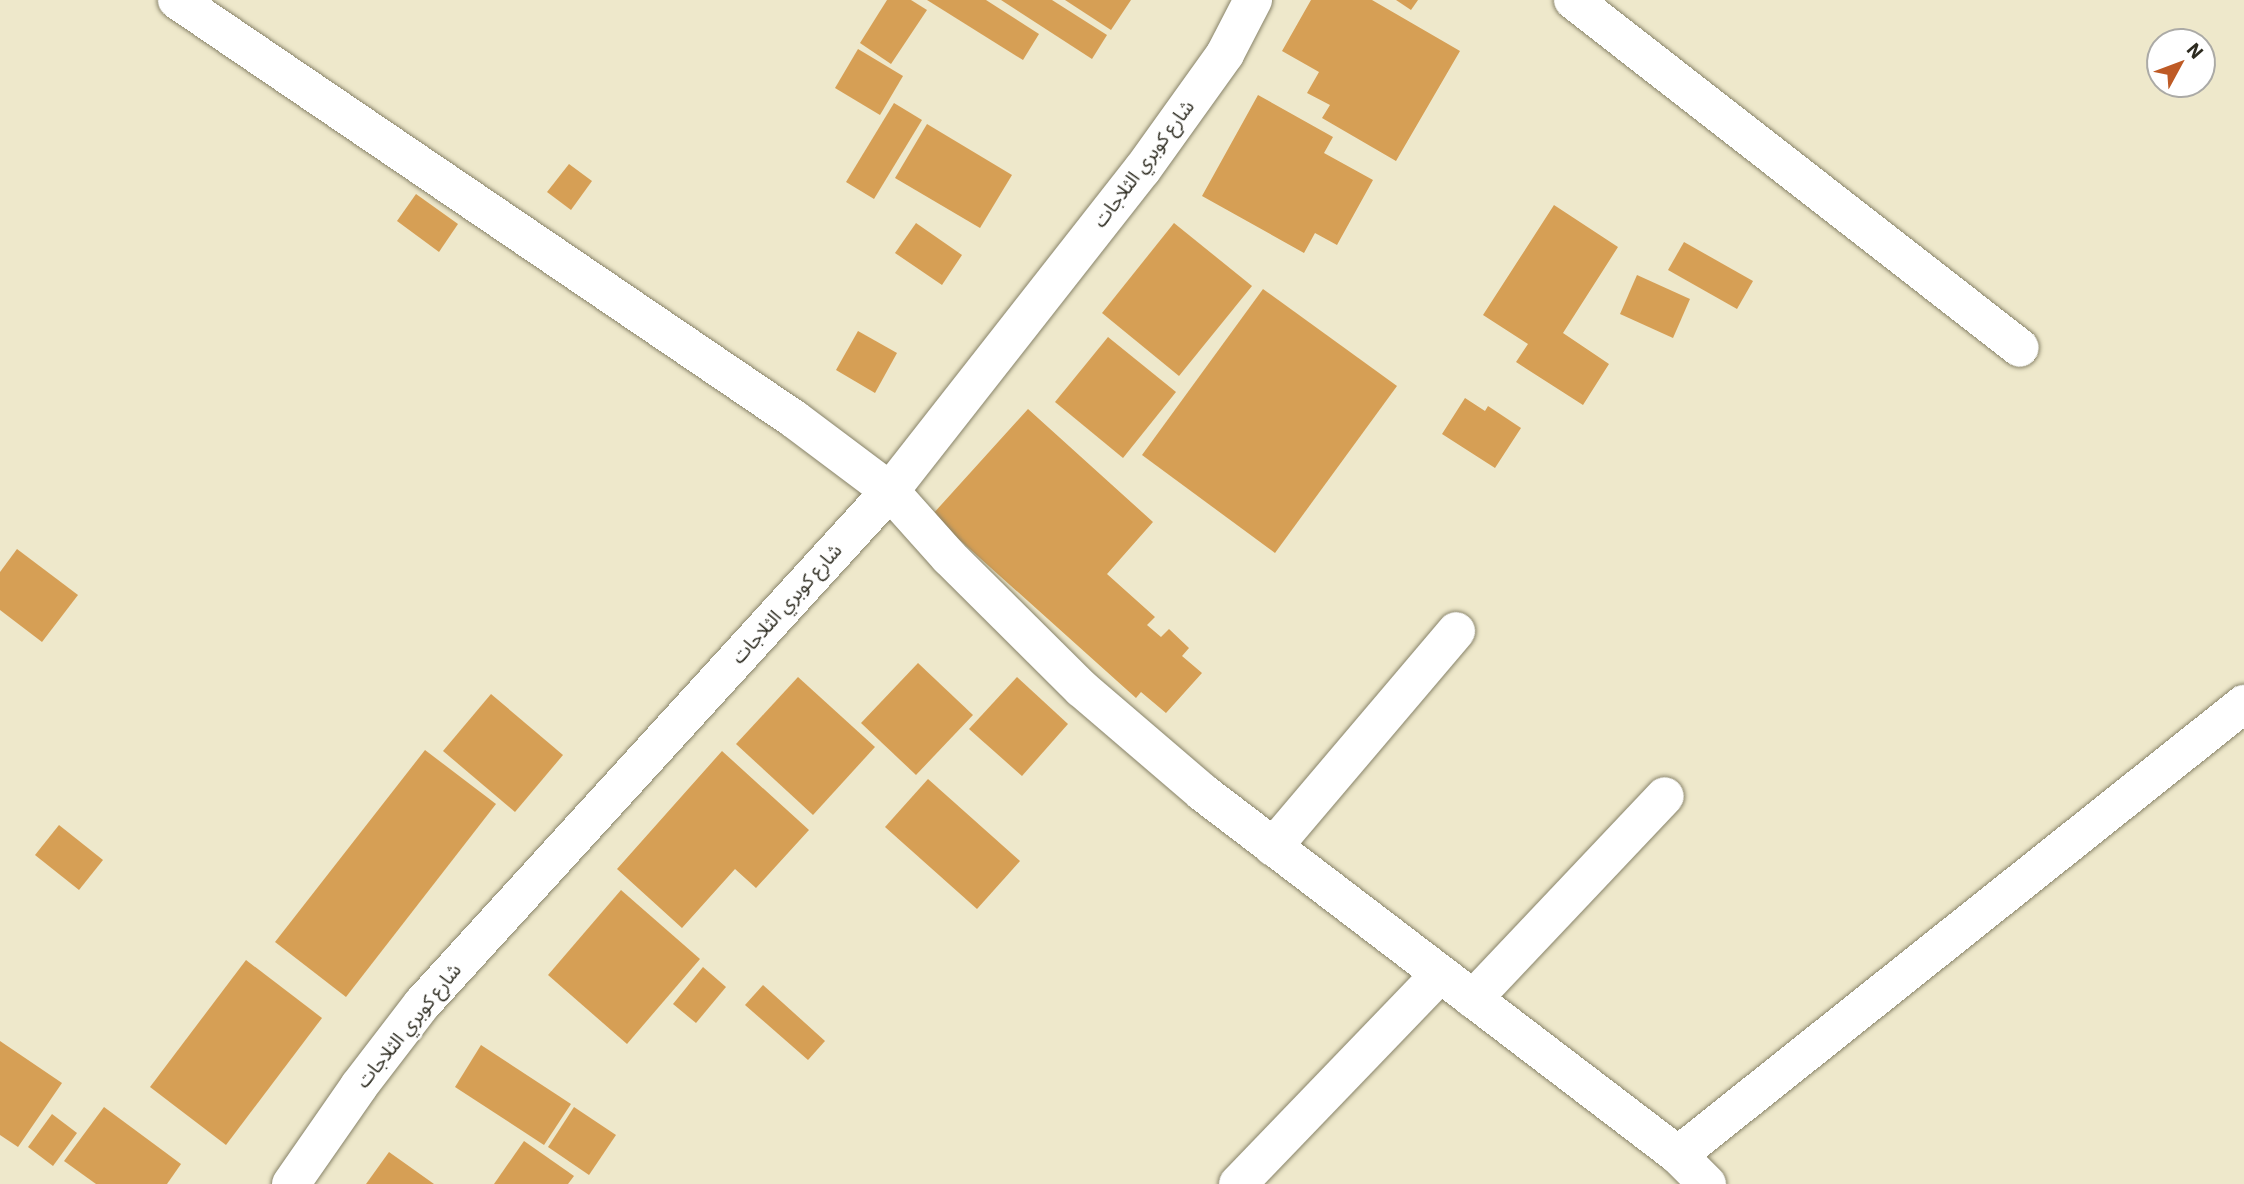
<!DOCTYPE html>
<meta charset="utf-8">
<style>
body{margin:0}
#map{position:relative;width:2244px;height:1184px;overflow:hidden;background:#eee8cb;font-family:"IBM Plex Sans","Noto Sans Arabic",sans-serif}
div>[style]{position:absolute}
.building>*{inset:0;background:#d69f55}
.roads{filter:drop-shadow(0 0 2px #888369) drop-shadow(0 0 2px #888369)}
.minor>*{height:38px;margin:-19px;padding:0 19px;transform-origin:19px;border-radius:19px;background:#fff}
.major>*{height:38px;margin:-19px;padding:0 19px;transform-origin:19px;border-radius:19px;background:#fff}
span{translate:-50% -50%;white-space:nowrap;text-align:center;line-height:1.15;-webkit-text-stroke:5px #fff;paint-order:stroke}
.street-label{font-size:19px;color:#2d2b20}
.north{position:absolute;left:2146px;top:28px;width:70px;height:70px;box-sizing:border-box;background:#fff;border:2px solid #abaaa6;border-radius:50%;rotate:49deg;font-size:19px;font-weight:700;line-height:28px;text-align:center;color:#2d2b20}
.north::after{content:'';display:block;margin:auto;width:24px;height:32px;background:#be5a25;clip-path:polygon(50% 0,100% 100%,50% 72%,0 100%)}
</style>
<div id="map">
<div class="building">
<i style="clip-path:polygon(887px 0,911px 0,927px 10px,891px 64px,860px 43px)"></i>
<i style="clip-path:polygon(927px 0,986px 0,1039px 34px,1023px 60px)"></i>
<i style="clip-path:polygon(1001px 0,1052px 0,1107px 35px,1092px 59px)"></i>
<i style="clip-path:polygon(1065px 0,1131px 0,1111px 30px)"></i>
<i style="clip-path:polygon(1311px 0,1372px 0,1460px 51px,1396px 161px,1322px 118px,1330px 105px,1307px 93px,1319px 72px,1282px 51px)"></i>
<i style="clip-path:polygon(1396px 0,1418px 0,1411px 10px)"></i>
<i style="clip-path:polygon(858px 49px,903px 76px,880px 115px,835px 88px)"></i>
<i style="clip-path:polygon(1258px 95px,1333px 137px,1324px 153px,1373px 180px,1337px 245px,1315px 233px,1304px 253px,1202px 196px)"></i>
<i style="clip-path:polygon(894px 103px,922px 120px,874px 199px,846px 182px)"></i>
<i style="clip-path:polygon(927px 124px,1012px 175px,980px 228px,895px 178px)"></i>
<i style="clip-path:polygon(569px 164px,592px 181px,571px 210px,547px 192px)"></i>
<i style="clip-path:polygon(416px 194px,458px 224px,439px 252px,397px 221px)"></i>
<i style="clip-path:polygon(1554px 205px,1618px 247px,1563px 333px,1609px 364px,1583px 405px,1516px 362px,1528px 344px,1483px 315px)"></i>
<i style="clip-path:polygon(916px 223px,962px 255px,942px 285px,895px 253px)"></i>
<i style="clip-path:polygon(1174px 223px,1252px 286px,1179px 376px,1102px 313px)"></i>
<i style="clip-path:polygon(1684px 242px,1753px 281px,1737px 309px,1668px 270px)"></i>
<i style="clip-path:polygon(1637px 275px,1690px 299px,1673px 338px,1620px 314px)"></i>
<i style="clip-path:polygon(1263px 289px,1397px 386px,1275px 553px,1142px 455px)"></i>
<i style="clip-path:polygon(858px 331px,897px 353px,875px 393px,836px 370px)"></i>
<i style="clip-path:polygon(1108px 337px,1176px 392px,1123px 458px,1055px 402px)"></i>
<i style="clip-path:polygon(1465px 398px,1485px 411px,1488px 406px,1521px 428px,1495px 468px,1442px 434px)"></i>
<i style="clip-path:polygon(1028px 409px,1153px 522px,1107px 574px,1155px 617px,1147px 625px,1161px 637px,1169px 629px,1189px 648px,1182px 656px,1202px 673px,1166px 713px,1141px 692px,1136px 698px,932px 515px)"></i>
<i style="clip-path:polygon(17px 549px,78px 595px,42px 642px,0 610px,0 572px)"></i>
<i style="clip-path:polygon(918px 663px,973px 715px,916px 775px,861px 723px)"></i>
<i style="clip-path:polygon(798px 677px,875px 747px,813px 815px,736px 744px)"></i>
<i style="clip-path:polygon(1017px 677px,1068px 724px,1022px 776px,969px 729px)"></i>
<i style="clip-path:polygon(491px 694px,563px 755px,515px 812px,443px 751px)"></i>
<i style="clip-path:polygon(425px 750px,496px 804px,346px 997px,275px 942px)"></i>
<i style="clip-path:polygon(722px 751px,809px 830px,756px 888px,735px 869px,682px 928px,617px 869px)"></i>
<i style="clip-path:polygon(928px 779px,1020px 861px,977px 909px,885px 827px)"></i>
<i style="clip-path:polygon(59px 825px,103px 860px,79px 890px,35px 855px)"></i>
<i style="clip-path:polygon(621px 890px,700px 959px,627px 1044px,548px 975px)"></i>
<i style="clip-path:polygon(246px 960px,322px 1018px,226px 1145px,150px 1087px)"></i>
<i style="clip-path:polygon(703px 967px,726px 987px,696px 1023px,673px 1004px)"></i>
<i style="clip-path:polygon(763px 985px,825px 1041px,808px 1060px,745px 1005px)"></i>
<i style="clip-path:polygon(0 1041px,62px 1083px,18px 1147px,0 1135px)"></i>
<i style="clip-path:polygon(481px 1045px,571px 1104px,544px 1145px,455px 1087px)"></i>
<i style="clip-path:polygon(104px 1107px,181px 1164px,167px 1184px,96px 1184px,64px 1161px)"></i>
<i style="clip-path:polygon(574px 1107px,616px 1135px,589px 1175px,548px 1147px)"></i>
<i style="clip-path:polygon(52px 1114px,77px 1133px,53px 1166px,28px 1147px)"></i>
<i style="clip-path:polygon(524px 1141px,574px 1176px,568px 1184px,494px 1184px)"></i>
<i style="clip-path:polygon(389px 1152px,434px 1184px,366px 1184px)"></i>
</div>
<div class="roads">
<div class="minor">
<i style="left:177px;top:0;width:746px;rotate:34.18deg"></i>
<i style="left:794px;top:419px;width:120px;rotate:36.9deg"></i>
<i style="left:890px;top:491px;width:89px;rotate:48.2deg"></i>
<i style="left:949px;top:557px;width:187px;rotate:44.8deg"></i>
<i style="left:1082px;top:689px;width:158px;rotate:40.6deg"></i>
<i style="left:1202px;top:792px;width:599px;rotate:37.33deg"></i>
<i style="left:1678px;top:1155px;width:41px;rotate:45deg"></i>
<i style="left:1573px;top:0;width:566px;rotate:37.9deg"></i>
<i style="left:1273px;top:847px;width:283px;rotate:-49.7deg"></i>
<i style="left:1473px;top:999px;width:279px;rotate:-46.6deg"></i>
<i style="left:1678px;top:1155px;width:724px;rotate:-38.55deg"></i>
<i style="left:1238px;top:1184px;width:290px;rotate:-46.1deg"></i>
</div>
<div class="major">
<i style="left:291px;top:1184px;width:119px;rotate:-55.2deg"></i>
<i style="left:359px;top:1086px;width:103px;rotate:-52.5deg"></i>
<i style="left:422px;top:1004px;width:694px;rotate:-47.63deg"></i>
<i style="left:890px;top:491px;width:408px;rotate:-51.9deg"></i>
<i style="left:1142px;top:170px;width:143px;rotate:-54.4deg"></i>
<i style="left:1225px;top:54px;width:61px;rotate:-62.6deg"></i>
</div>
</div>
<div class="street-label">
<span style="left:1144px;top:164px;rotate:-53deg">شارع كوبري الثلاجات</span>
<span style="left:787px;top:604px;rotate:-48deg">شارع كوبري الثلاجات</span>
<span style="left:409px;top:1026px;rotate:-51deg">شارع كوبري الثلاجات</span>
</div>
<div class="north">N</div>
</div>
